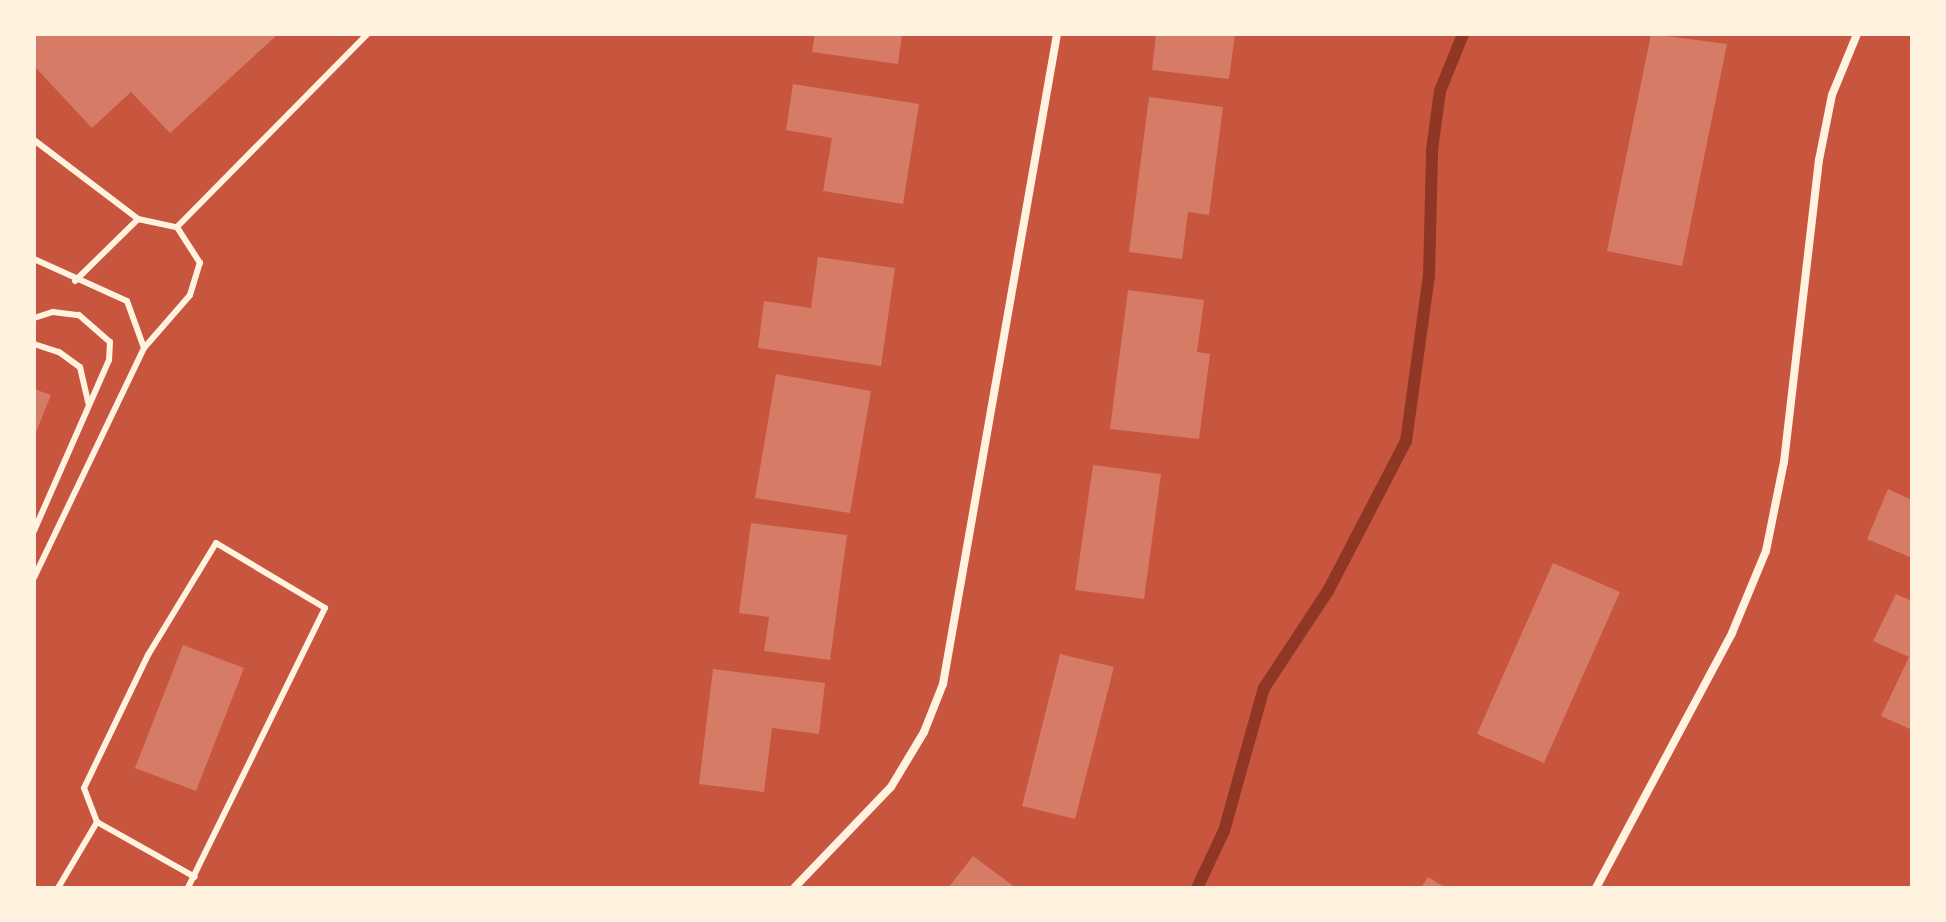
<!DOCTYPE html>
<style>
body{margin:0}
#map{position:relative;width:1946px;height:922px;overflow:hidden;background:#c8553d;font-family:"Work Sans",sans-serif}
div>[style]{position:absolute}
.stream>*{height:12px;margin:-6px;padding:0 6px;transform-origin:6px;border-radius:6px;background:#8f3625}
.building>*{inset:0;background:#d67c66}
.service>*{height:6px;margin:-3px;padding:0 3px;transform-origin:3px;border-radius:3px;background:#fff3e0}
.minor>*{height:8px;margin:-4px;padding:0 4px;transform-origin:4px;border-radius:4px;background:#fff3e0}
span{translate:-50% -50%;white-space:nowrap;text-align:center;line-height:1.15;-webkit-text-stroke:8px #fff3e0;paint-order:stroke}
.frame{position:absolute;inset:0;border:36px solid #fff3e0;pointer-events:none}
</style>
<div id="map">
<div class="stream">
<i style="left:1197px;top:888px;width:63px;rotate:-64.7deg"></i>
<i style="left:1224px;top:831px;width:148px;rotate:-74.4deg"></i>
<i style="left:1264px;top:688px;width:116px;rotate:-56.6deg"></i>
<i style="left:1328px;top:591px;width:169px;rotate:-62.5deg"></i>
<i style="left:1406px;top:441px;width:167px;rotate:-82.1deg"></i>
<i style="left:1429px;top:276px;width:126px;rotate:-88.6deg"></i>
<i style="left:1432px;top:150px;width:60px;rotate:-82.3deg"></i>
<i style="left:1440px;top:91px;width:61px;rotate:-68deg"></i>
</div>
<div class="building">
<i style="clip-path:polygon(34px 34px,278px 34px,170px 133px,131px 92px,92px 128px,34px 66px)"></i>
<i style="clip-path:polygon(815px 34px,902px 34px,898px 64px,812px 52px)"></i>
<i style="clip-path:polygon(1156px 34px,1235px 34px,1229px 79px,1152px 70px)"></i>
<i style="clip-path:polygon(1651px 34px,1727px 44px,1682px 266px,1607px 251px)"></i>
<i style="clip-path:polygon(793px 84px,919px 104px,903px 204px,823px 191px,832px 138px,786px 130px)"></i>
<i style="clip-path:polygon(1149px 97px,1223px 107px,1209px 215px,1188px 212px,1182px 259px,1129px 252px)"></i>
<i style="clip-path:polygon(818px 257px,895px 268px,881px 366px,758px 348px,764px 301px,811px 308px)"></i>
<i style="clip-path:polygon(1128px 290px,1204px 300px,1197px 352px,1210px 354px,1199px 439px,1110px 429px)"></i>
<i style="clip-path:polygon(776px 374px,871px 391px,850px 513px,755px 498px)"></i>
<i style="clip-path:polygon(34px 389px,51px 395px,34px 437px)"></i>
<i style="clip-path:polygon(1093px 465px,1161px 474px,1144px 599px,1075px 590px)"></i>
<i style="clip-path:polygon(1888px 489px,1912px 500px,1912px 558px,1867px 539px)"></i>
<i style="clip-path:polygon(751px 523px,847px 535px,830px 660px,764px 651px,769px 617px,739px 613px)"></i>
<i style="clip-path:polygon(1553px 563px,1620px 592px,1544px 763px,1477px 734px)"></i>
<i style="clip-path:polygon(1896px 594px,1912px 601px,1912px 730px,1881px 716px,1909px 657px,1873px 641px)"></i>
<i style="clip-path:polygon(183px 645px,244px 668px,196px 791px,135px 768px)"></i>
<i style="clip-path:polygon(1060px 654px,1114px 667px,1075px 819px,1022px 806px)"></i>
<i style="clip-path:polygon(713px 669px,825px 683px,819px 734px,772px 728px,764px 792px,699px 784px)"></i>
<i style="clip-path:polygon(973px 856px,1016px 888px,948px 888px)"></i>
<i style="clip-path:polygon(1428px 877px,1446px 888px,1421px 888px)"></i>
</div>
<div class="service">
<i style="left:34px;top:140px;width:131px;rotate:37.2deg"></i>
<i style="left:34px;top:259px;width:102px;rotate:24.3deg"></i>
<i style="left:127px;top:301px;width:50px;rotate:70.1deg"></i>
<i style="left:144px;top:348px;width:255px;rotate:115.6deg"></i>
<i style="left:75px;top:281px;width:88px;rotate:-44.5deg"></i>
<i style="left:138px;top:219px;width:40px;rotate:12deg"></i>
<i style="left:177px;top:227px;width:271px;rotate:-45.4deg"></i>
<i style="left:34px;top:318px;width:20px;rotate:-18deg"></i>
<i style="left:53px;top:312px;width:26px;rotate:7deg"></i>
<i style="left:79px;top:315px;width:41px;rotate:41.1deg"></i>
<i style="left:110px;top:342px;width:18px;rotate:93deg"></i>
<i style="left:109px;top:360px;width:187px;rotate:113.7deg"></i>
<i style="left:34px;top:344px;width:26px;rotate:18deg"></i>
<i style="left:59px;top:352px;width:26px;rotate:36deg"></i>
<i style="left:80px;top:367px;width:37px;rotate:77deg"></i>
<i style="left:144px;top:348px;width:70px;rotate:-49deg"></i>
<i style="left:190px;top:295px;width:34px;rotate:-73deg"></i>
<i style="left:200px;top:263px;width:43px;rotate:-122.6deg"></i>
<i style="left:97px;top:822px;width:112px;rotate:29.3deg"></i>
<i style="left:58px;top:888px;width:77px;rotate:-59.4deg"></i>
<i style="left:97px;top:822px;width:36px;rotate:-111deg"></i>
<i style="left:84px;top:788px;width:148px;rotate:-64.3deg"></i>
<i style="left:148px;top:655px;width:131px;rotate:-58.7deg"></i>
<i style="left:216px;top:543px;width:127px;rotate:30.8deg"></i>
<i style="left:325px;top:608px;width:312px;rotate:116.1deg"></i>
</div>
<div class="minor">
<i style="left:794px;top:888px;width:140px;rotate:-46.2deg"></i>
<i style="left:891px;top:787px;width:64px;rotate:-59deg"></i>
<i style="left:924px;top:732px;width:52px;rotate:-68.4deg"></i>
<i style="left:943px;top:684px;width:660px;rotate:-80.05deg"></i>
<i style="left:1596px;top:888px;width:289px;rotate:-61.9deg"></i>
<i style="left:1732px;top:633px;width:89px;rotate:-67.5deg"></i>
<i style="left:1766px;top:551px;width:91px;rotate:-78.6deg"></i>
<i style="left:1784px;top:462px;width:304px;rotate:-83.4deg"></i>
<i style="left:1819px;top:160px;width:66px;rotate:-78.7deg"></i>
<i style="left:1832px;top:95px;width:66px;rotate:-67.7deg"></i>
</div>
<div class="frame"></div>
</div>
